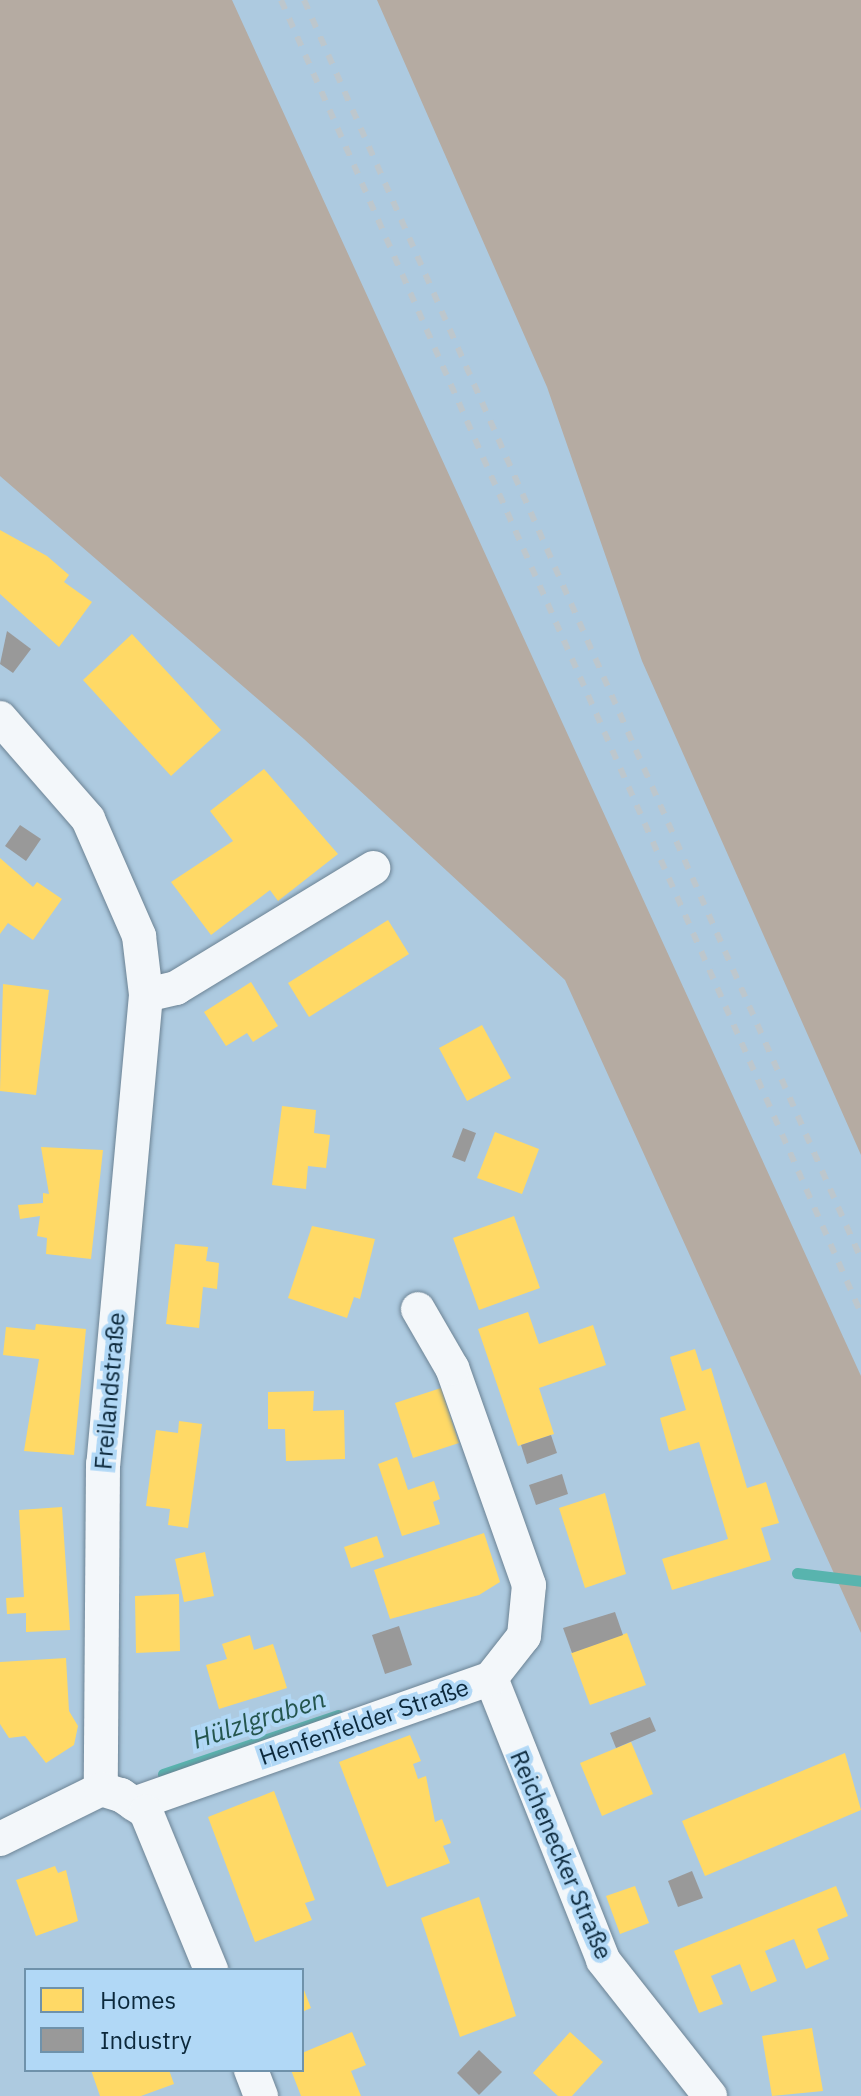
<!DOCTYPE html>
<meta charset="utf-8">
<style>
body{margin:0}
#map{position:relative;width:861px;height:2096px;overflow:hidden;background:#adcae0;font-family:"IBM Plex Sans",sans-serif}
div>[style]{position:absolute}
.green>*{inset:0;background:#b5aba2}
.homes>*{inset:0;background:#ffd966}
.industry>*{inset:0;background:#999}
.stream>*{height:11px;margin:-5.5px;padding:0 5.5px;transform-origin:5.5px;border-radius:5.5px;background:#58b4ae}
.roads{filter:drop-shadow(0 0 2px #6c8394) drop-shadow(0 0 2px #6c8394)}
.street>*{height:34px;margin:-17px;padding:0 17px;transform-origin:17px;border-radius:17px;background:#f3f7fa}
.rail>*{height:6px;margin-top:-3px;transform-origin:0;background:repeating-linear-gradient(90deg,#bdc7cd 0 10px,transparent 0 20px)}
span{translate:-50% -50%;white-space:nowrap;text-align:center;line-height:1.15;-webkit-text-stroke:8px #b1d8f6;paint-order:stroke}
.street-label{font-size:24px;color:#0b283b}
.water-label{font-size:26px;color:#24554d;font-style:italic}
.legend{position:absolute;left:24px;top:1968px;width:280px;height:104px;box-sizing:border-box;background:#b1d8f6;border:2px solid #6f92ab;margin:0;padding:10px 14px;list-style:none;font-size:24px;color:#0b283b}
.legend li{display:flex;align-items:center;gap:16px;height:40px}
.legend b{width:40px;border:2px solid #6f92ab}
</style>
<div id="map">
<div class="green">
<i style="clip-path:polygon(0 0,232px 0,861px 1376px,861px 1633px,565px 980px,304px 739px,0 476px)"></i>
<i style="clip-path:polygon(377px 0,861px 0,861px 1155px,642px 661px,547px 387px)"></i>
</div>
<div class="homes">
<i style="clip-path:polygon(0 530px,47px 556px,69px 575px,64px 582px,92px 602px,59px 647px,0 594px)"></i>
<i style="clip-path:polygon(132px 634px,221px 730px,171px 776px,83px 680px)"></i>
<i style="clip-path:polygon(264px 769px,338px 854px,278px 901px,270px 890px,211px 935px,171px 882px,233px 841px,210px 811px)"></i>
<i style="clip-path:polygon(0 858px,33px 887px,37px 882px,62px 899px,33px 940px,8px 923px,0 934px)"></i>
<i style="clip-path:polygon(388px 920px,409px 954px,309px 1017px,288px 983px)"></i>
<i style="clip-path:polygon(251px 982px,278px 1026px,253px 1042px,247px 1033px,226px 1046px,204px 1012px)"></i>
<i style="clip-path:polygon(3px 984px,49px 990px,36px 1095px,0 1091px)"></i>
<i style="clip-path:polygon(482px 1025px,511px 1078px,467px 1101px,439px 1048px)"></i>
<i style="clip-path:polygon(282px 1106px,316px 1110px,314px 1133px,330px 1135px,326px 1168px,308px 1166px,306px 1189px,272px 1185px)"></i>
<i style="clip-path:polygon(495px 1132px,539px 1149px,522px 1194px,477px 1178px)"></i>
<i style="clip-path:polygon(41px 1147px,103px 1150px,91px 1259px,46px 1254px,47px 1238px,37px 1236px,40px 1216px,20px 1219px,18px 1205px,43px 1203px,43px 1193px,49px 1194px)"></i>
<i style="clip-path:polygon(514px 1216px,540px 1288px,479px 1310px,453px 1238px)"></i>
<i style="clip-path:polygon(312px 1226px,375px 1239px,360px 1299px,354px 1297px,347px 1318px,288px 1298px)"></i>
<i style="clip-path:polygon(175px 1244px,208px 1247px,206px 1261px,219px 1263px,217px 1289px,203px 1287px,199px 1328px,166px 1324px)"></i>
<i style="clip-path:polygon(528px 1312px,539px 1344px,593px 1325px,606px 1365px,539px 1388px,554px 1434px,518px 1446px,478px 1329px)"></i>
<i style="clip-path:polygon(36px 1324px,86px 1329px,74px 1455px,24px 1451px,39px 1359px,3px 1355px,6px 1327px,35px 1330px)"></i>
<i style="clip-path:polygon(695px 1349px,702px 1371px,711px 1368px,747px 1488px,766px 1482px,779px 1523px,761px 1528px,771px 1560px,672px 1590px,662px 1559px,728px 1539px,699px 1442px,669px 1451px,660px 1418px,686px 1410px,670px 1357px)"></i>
<i style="clip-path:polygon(441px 1388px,459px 1443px,413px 1458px,395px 1403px)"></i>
<i style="clip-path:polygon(314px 1391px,313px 1411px,344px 1410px,345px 1459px,286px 1461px,285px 1429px,268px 1429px,268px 1392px)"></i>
<i style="clip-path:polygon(179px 1421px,202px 1424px,188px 1528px,168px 1525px,170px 1509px,146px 1506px,156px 1430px,178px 1433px)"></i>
<i style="clip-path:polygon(397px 1457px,408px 1490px,434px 1481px,440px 1499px,433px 1502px,440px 1524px,402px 1536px,378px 1464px)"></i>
<i style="clip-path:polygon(605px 1493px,626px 1574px,585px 1588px,559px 1508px)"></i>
<i style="clip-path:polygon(62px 1507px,70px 1630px,26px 1632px,26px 1613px,7px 1614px,6px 1598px,24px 1597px,19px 1510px)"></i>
<i style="clip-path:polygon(484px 1533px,500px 1582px,479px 1595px,390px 1619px,374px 1570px)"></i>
<i style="clip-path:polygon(377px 1536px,384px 1557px,351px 1568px,344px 1547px)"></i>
<i style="clip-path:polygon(205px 1552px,214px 1596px,184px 1602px,175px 1559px)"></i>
<i style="clip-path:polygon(179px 1594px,180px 1651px,136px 1653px,135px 1596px)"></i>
<i style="clip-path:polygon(627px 1633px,646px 1685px,590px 1705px,571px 1653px)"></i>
<i style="clip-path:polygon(250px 1635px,254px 1650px,273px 1644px,287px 1688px,219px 1709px,206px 1665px,227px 1659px,222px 1644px)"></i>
<i style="clip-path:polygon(66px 1658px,69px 1711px,78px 1726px,74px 1745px,46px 1763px,25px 1736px,9px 1738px,0 1724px,0 1662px)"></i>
<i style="clip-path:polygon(410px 1735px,421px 1761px,413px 1764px,418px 1779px,426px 1776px,435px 1822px,442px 1819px,451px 1843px,443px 1846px,450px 1863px,387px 1887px,339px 1762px)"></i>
<i style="clip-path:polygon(631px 1742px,653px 1794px,602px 1816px,580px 1763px)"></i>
<i style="clip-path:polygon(845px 1753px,861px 1810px,705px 1876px,682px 1821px)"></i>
<i style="clip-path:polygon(274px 1791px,315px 1900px,305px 1903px,312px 1920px,255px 1942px,208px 1817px)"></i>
<i style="clip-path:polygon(55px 1866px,58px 1873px,66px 1870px,78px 1921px,36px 1936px,16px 1880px)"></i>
<i style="clip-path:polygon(635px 1886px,649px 1923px,620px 1934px,606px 1896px)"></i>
<i style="clip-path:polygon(836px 1886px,848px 1916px,817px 1929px,829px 1959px,806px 1969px,794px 1939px,765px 1951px,777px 1981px,751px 1992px,740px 1964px,711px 1976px,723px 2004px,699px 2013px,674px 1951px)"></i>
<i style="clip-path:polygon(479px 1897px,516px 2016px,460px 2037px,421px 1918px)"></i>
<i style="clip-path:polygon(302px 1985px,311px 2008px,302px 2012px)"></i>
<i style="clip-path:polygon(812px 2028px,823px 2091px,772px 2096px,762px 2036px)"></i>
<i style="clip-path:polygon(352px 2032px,366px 2065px,351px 2071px,361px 2096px,301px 2096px,291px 2070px,302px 2070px,302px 2053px)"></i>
<i style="clip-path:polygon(570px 2032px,603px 2062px,572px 2096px,558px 2096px,533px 2073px)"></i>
<i style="clip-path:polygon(91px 2070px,169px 2070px,174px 2084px,141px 2096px,100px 2096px)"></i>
</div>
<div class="industry">
<i style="clip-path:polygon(7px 631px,31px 649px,13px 673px,0 664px)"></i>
<i style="clip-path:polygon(20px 825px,41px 839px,26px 861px,5px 846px)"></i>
<i style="clip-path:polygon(463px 1128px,476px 1133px,465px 1162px,452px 1157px)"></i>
<i style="clip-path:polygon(551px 1435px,557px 1453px,527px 1464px,521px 1445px)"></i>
<i style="clip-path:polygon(562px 1474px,568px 1494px,536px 1505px,529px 1485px)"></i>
<i style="clip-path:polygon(615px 1612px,623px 1635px,572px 1653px,563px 1628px)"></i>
<i style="clip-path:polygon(399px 1626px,412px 1665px,385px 1674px,372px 1635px)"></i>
<i style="clip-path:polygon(650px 1717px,656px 1731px,616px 1748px,610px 1733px)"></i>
<i style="clip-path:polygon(692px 1871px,703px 1898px,678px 1907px,668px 1881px)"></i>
<i style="clip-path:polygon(479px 2050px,502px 2072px,479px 2095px,457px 2073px)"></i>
</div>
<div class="stream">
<i style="left:797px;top:1573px;width:64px;rotate:7.1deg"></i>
<i style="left:163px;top:1774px;width:185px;rotate:-18.6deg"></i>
</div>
<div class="roads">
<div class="street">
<i style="left:0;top:718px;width:134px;rotate:48.9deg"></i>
<i style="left:88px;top:819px;width:128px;rotate:66.4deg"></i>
<i style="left:139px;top:936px;width:59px;rotate:83.2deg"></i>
<i style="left:146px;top:995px;width:471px;rotate:95.2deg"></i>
<i style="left:103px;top:1464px;width:325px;rotate:90.4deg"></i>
<i style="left:146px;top:995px;width:31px;rotate:-13deg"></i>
<i style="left:176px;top:988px;width:231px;rotate:-31.3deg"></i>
<i style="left:491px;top:1678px;width:303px;rotate:68.3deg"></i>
<i style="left:603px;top:1960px;width:173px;rotate:51.8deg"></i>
<i style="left:134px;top:1804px;width:379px;rotate:-19.4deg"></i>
<i style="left:491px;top:1678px;width:53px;rotate:-51.8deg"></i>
<i style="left:524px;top:1636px;width:51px;rotate:-84.4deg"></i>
<i style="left:529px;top:1585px;width:230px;rotate:-109.5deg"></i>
<i style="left:452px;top:1368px;width:68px;rotate:-120deg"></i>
<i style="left:0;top:1839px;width:113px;rotate:-26.3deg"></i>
<i style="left:101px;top:1789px;width:21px;rotate:17deg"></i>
<i style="left:121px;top:1795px;width:30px;rotate:34deg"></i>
<i style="left:146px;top:1812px;width:171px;rotate:67.6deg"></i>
<i style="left:251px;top:2070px;width:28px;rotate:69deg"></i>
</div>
</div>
<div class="rail">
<i style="left:281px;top:0;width:1435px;rotate:66.17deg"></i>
<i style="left:304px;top:0;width:1377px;rotate:66.13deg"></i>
</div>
<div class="street-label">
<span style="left:110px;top:1391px;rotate:-85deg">Freilandstraße</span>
<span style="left:364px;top:1722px;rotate:-19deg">Henfenfelder Straße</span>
<span style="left:561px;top:1855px;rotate:67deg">Reichenecker Straße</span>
</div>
<div class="water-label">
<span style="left:259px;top:1719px;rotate:-18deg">Hülzlgraben</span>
</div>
<ul class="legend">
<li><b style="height:22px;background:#ffd966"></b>Homes</li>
<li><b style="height:22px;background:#999"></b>Industry</li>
</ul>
</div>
